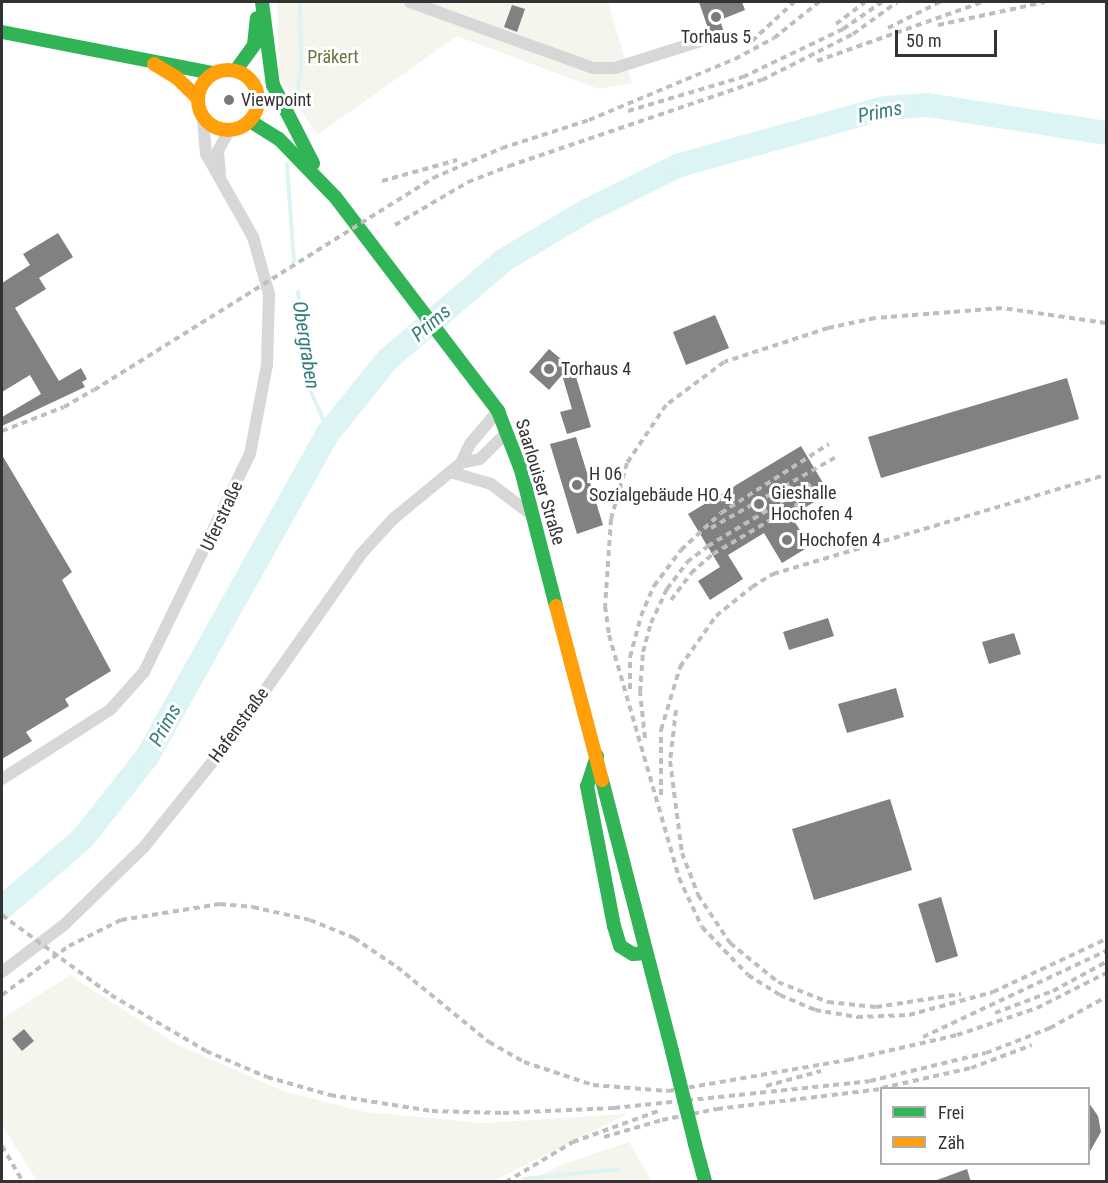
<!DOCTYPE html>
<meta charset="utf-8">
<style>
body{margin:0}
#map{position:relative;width:1108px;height:1183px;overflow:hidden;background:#fff;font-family:"Roboto Condensed",sans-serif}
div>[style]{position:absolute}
.green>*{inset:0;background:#f5f5ed}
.stream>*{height:4px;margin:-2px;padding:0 2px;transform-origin:2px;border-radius:2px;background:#dcf4f3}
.river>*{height:24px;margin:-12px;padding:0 12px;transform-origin:12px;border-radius:12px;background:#dcf4f3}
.building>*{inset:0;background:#818181}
.street>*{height:12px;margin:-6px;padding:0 6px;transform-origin:6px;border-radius:6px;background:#d7d7d7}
.fast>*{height:14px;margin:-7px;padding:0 7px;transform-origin:7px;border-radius:7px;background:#30b455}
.slow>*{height:14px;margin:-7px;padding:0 7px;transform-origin:7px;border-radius:7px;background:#ff9f0a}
.slow>.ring{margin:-7px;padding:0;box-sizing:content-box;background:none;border:14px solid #ff9f0a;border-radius:50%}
.rail>*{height:4px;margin-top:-2px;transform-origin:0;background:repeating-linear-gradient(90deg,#bebebe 0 6px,transparent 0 10.5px)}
.fast-bridge>*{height:14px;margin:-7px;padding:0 7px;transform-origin:7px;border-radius:7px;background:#30b455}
.dots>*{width:16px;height:16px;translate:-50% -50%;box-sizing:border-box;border:3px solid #fff;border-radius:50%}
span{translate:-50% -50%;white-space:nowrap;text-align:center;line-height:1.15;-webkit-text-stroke:6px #fff;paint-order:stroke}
.poi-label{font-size:18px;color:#333}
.left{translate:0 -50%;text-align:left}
.park-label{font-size:18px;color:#6c723c}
.street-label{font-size:18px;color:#333}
.water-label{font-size:20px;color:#327f7c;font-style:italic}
.frame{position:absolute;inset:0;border:3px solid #333;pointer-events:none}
.legend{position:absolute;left:880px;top:1087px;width:210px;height:78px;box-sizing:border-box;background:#fff;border:2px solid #adadad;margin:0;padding:8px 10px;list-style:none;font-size:18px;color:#333}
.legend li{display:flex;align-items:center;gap:12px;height:30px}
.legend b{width:30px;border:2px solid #adadad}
.scale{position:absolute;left:895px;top:30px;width:102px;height:27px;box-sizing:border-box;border:3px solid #333;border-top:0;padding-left:8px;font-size:18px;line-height:21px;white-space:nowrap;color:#333;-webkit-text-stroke:4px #fff;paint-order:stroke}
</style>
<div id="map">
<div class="green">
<i style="clip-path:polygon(277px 2px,608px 2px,632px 83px,599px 89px,457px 36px,317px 135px,279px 76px)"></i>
<i style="clip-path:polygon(70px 975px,176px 1044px,283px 1091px,365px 1112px,484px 1123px,627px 1114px,491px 1182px,37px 1181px,2px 1125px,2px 1019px)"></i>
<i style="clip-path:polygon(629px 1142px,651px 1181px,528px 1181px,564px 1164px)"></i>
</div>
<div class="stream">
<i style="left:296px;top:102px;width:35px;rotate:-82deg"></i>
<i style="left:301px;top:67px;width:65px;rotate:-90.9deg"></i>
<i style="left:287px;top:164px;width:97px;rotate:85.9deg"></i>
<i style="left:298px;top:292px;width:99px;rotate:83deg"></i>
<i style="left:310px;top:390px;width:46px;rotate:65.7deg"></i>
<i style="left:524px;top:1179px;width:95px;rotate:-6.1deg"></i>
</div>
<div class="river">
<i style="left:2px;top:908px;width:107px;rotate:-40.8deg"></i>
<i style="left:83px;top:838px;width:103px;rotate:-51.7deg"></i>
<i style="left:147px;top:757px;width:372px;rotate:-60.8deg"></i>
<i style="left:329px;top:432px;width:92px;rotate:-51.1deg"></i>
<i style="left:387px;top:360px;width:154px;rotate:-40.5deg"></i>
<i style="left:504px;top:260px;width:98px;rotate:-30.8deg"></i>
<i style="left:588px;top:210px;width:102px;rotate:-26.1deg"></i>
<i style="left:680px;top:165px;width:212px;rotate:-15.6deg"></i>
<i style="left:884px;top:108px;width:44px;rotate:-3.9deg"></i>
<i style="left:928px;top:105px;width:180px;rotate:8.9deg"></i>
</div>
<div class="building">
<i style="clip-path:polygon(699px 2px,742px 2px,745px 10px,720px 20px,726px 39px,713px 43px)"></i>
<i style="clip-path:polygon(512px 5px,525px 9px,517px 32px,504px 27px)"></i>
<i style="clip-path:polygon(58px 233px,73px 257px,39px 278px,46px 289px,15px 308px,59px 381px,81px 368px,87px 379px,82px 382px,85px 387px,2px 426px,2px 417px,41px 394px,30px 375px,2px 392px,2px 283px,30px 265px,23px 254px)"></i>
<i style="clip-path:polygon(715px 315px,729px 348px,686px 365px,673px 332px)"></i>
<i style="clip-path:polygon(549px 349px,574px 370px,591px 427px,567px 434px,560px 412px,572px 409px,562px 375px,549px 390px,529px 372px)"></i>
<i style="clip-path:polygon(1067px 378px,1079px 419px,881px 478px,868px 437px)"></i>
<i style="clip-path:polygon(576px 437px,603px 525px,577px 534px,550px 444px)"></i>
<i style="clip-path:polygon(801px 446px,829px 493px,791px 516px,810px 546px,782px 563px,764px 533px,728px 555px,743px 579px,710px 600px,698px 581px,720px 567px,688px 514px)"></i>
<i style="clip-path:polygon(2px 455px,72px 572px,62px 580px,111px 671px,65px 699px,69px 706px,26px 732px,32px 741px,2px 759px)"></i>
<i style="clip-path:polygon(828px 618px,834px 636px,789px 650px,783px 632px)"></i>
<i style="clip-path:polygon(1014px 633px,1021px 654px,989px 664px,982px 642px)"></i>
<i style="clip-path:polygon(896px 688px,904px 717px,847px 733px,838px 704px)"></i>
<i style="clip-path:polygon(890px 799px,912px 870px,814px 900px,792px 829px)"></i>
<i style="clip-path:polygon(941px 897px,958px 956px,936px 963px,918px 904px)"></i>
<i style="clip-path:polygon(24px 1029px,34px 1041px,22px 1051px,12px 1039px)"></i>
<i style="clip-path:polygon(1089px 1103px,1098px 1116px,1101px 1132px,1089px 1153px)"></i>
<i style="clip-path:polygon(967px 1169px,971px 1182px,937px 1182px,937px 1180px)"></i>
</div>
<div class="street">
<i style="left:410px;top:2px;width:195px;rotate:19.8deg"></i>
<i style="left:593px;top:68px;width:22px"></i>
<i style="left:615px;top:68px;width:93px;rotate:-17.5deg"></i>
<i style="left:220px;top:174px;width:23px;rotate:-95deg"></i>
<i style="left:218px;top:151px;width:24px;rotate:-62deg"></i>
<i style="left:461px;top:463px;width:19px;rotate:-12deg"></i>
<i style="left:480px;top:459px;width:38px;rotate:-45deg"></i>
<i style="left:450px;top:472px;width:43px;rotate:16.3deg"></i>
<i style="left:491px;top:484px;width:51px;rotate:37.1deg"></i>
<i style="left:2px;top:779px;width:128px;rotate:-32.6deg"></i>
<i style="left:110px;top:710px;width:51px;rotate:-48.2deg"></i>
<i style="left:144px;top:672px;width:242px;rotate:-64.1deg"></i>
<i style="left:250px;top:454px;width:91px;rotate:-79.2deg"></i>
<i style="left:267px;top:365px;width:71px;rotate:-88.4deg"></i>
<i style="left:269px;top:294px;width:59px;rotate:-105.7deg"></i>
<i style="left:253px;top:237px;width:95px;rotate:-119.5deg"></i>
<i style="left:206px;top:154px;width:37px;rotate:-95deg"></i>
<i style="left:2px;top:972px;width:78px;rotate:-37.2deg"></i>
<i style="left:64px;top:925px;width:112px;rotate:-44.3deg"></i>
<i style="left:144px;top:847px;width:137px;rotate:-51.2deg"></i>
<i style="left:230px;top:740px;width:229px;rotate:-54.8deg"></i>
<i style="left:362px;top:553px;width:46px;rotate:-47.6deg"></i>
<i style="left:393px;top:519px;width:88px;rotate:-39.5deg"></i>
<i style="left:461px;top:463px;width:21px;rotate:-65deg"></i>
<i style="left:470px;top:444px;width:43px;rotate:-49.7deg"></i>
</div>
<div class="fast">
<i style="left:262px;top:2px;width:84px;rotate:82.5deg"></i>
<i style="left:273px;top:85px;width:88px;rotate:62.9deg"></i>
<i style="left:2px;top:32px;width:215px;rotate:11deg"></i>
<i style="left:236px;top:70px;width:31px;rotate:-54deg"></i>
<i style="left:254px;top:45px;width:27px;rotate:-84deg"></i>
<i style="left:250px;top:121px;width:34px;rotate:32deg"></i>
<i style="left:279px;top:139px;width:82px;rotate:46deg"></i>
<i style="left:336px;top:198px;width:268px;rotate:52.7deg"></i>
<i style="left:498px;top:411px;width:63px;rotate:68.7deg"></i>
<i style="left:521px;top:470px;width:140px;rotate:75.6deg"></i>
<i style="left:597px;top:756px;width:32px;rotate:108deg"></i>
<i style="left:587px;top:786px;width:143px;rotate:79.1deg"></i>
<i style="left:614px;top:926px;width:21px;rotate:73deg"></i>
<i style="left:620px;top:946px;width:15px;rotate:32deg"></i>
<i style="left:633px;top:954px;width:13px;rotate:-4deg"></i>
<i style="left:602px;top:780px;width:280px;rotate:75.5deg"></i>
<i style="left:695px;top:1144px;width:39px;rotate:75deg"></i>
</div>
<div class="slow">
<i style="left:154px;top:64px;width:26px;rotate:31deg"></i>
<i style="left:176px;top:77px;width:30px;rotate:44deg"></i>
<i class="ring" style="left:198px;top:70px;width:46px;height:46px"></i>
<i style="left:556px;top:606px;width:180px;rotate:75.2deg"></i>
</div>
<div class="rail">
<i style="left:836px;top:24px;width:36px;rotate:-37deg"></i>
<i style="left:938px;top:25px;width:109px;rotate:-12.1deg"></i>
<i style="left:888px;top:28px;width:58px;rotate:-26.6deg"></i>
<i style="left:752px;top:41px;width:57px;rotate:-42.9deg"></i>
<i style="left:817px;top:61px;width:176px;rotate:-19.6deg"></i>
<i style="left:628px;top:111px;width:120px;rotate:-16.5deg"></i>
<i style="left:743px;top:77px;width:111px;rotate:-25.6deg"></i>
<i style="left:843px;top:29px;width:47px;rotate:-34.7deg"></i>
<i style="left:382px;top:181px;width:78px;rotate:-15.6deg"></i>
<i style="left:395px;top:225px;width:85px;rotate:-30.5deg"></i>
<i style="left:468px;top:182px;width:44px;rotate:-21.3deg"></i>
<i style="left:509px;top:166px;width:267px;rotate:-18.8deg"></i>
<i style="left:762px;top:80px;width:102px;rotate:-26.8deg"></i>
<i style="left:853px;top:34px;width:54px;rotate:-36deg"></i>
<i style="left:1106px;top:323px;width:105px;rotate:-171.8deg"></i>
<i style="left:1002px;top:308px;width:127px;rotate:175.5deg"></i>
<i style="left:875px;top:318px;width:48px;rotate:168deg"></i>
<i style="left:828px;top:328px;width:109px;rotate:161.9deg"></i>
<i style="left:724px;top:362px;width:72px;rotate:143.4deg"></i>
<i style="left:666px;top:405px;width:70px;rotate:123.9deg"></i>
<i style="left:627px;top:463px;width:58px;rotate:105.9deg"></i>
<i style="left:611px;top:519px;width:87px;rotate:93.9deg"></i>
<i style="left:605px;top:606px;width:29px;rotate:82deg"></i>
<i style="left:609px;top:635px;width:253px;rotate:73.9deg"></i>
<i style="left:679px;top:878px;width:54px;rotate:64.9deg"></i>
<i style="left:702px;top:927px;width:66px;rotate:46.2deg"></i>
<i style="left:748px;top:975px;width:38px;rotate:32deg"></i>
<i style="left:780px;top:995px;width:38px;rotate:23deg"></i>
<i style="left:815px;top:1010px;width:43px;rotate:9.5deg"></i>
<i style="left:857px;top:1017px;width:52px;rotate:-2.2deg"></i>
<i style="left:909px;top:1015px;width:87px;rotate:-15.3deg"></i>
<i style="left:993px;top:992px;width:125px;rotate:-25.1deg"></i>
<i style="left:2px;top:431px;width:66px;rotate:-21.2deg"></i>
<i style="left:64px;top:407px;width:34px;rotate:-30deg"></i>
<i style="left:94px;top:390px;width:400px;rotate:-32deg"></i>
<i style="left:433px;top:178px;width:75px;rotate:-23.5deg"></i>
<i style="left:502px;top:148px;width:91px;rotate:-17.8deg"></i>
<i style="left:589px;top:120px;width:158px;rotate:-22.7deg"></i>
<i style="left:735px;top:59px;width:44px;rotate:-28.3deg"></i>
<i style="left:774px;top:38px;width:58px;rotate:-38.7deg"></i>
<i style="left:711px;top:528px;width:146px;rotate:-29.6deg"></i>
<i style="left:671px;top:600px;width:34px;rotate:-53deg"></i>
<i style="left:691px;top:573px;width:29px;rotate:-41deg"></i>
<i style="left:713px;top:554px;width:120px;rotate:-30.6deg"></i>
<i style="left:630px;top:689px;width:32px;rotate:-90deg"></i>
<i style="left:630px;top:657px;width:42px;rotate:-75deg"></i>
<i style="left:641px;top:616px;width:33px;rotate:-67deg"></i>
<i style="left:654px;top:586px;width:45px;rotate:-53.1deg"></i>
<i style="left:681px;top:550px;width:54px;rotate:-42.8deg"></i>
<i style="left:721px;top:513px;width:128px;rotate:-32.6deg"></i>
<i style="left:676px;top:710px;width:51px;rotate:96.7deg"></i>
<i style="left:670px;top:761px;width:93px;rotate:82.6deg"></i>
<i style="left:682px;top:853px;width:45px;rotate:69.1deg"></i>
<i style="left:698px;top:895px;width:58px;rotate:56.3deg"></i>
<i style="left:730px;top:943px;width:62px;rotate:39.1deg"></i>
<i style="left:778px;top:982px;width:54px;rotate:21.8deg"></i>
<i style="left:828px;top:1002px;width:48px;rotate:5.9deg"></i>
<i style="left:876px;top:1007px;width:86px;rotate:-8.7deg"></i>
<i style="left:645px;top:738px;width:46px;rotate:-96.2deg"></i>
<i style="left:640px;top:692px;width:40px;rotate:-85.7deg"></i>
<i style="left:643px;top:652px;width:30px;rotate:-75deg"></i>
<i style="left:651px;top:623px;width:38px;rotate:-65deg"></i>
<i style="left:667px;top:589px;width:34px;rotate:-53deg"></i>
<i style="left:687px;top:562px;width:26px;rotate:-37deg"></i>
<i style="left:708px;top:546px;width:120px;rotate:-31deg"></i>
<i style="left:661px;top:795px;width:65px;rotate:-90deg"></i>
<i style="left:661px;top:730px;width:66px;rotate:-73.2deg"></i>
<i style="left:680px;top:667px;width:62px;rotate:-54.8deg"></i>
<i style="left:716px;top:616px;width:46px;rotate:-38.9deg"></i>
<i style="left:752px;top:587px;width:25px;rotate:-32deg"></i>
<i style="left:773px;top:574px;width:347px;rotate:-16.6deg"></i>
<i style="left:2px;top:915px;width:135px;rotate:36.3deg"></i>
<i style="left:111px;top:995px;width:110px;rotate:30.5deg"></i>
<i style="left:206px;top:1051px;width:66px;rotate:23.1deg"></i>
<i style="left:267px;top:1077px;width:66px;rotate:15.9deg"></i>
<i style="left:330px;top:1095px;width:103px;rotate:8.9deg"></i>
<i style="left:432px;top:1111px;width:71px;rotate:1.6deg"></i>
<i style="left:503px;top:1113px;width:111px;rotate:-2.6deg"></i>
<i style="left:614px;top:1108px;width:257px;rotate:-6deg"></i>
<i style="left:870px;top:1081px;width:119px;rotate:-13.6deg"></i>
<i style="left:986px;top:1053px;width:69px;rotate:-21.3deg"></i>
<i style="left:1050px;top:1028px;width:64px;rotate:-29deg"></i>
<i style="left:2px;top:995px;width:83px;rotate:-36.2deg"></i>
<i style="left:69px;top:946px;width:58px;rotate:-26.6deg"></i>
<i style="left:121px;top:920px;width:100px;rotate:-9.2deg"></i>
<i style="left:220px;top:904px;width:33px;rotate:5deg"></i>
<i style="left:253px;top:907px;width:58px;rotate:12.8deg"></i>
<i style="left:310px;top:920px;width:48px;rotate:22.2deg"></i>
<i style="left:354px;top:938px;width:52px;rotate:34deg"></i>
<i style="left:397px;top:967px;width:119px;rotate:39.2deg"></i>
<i style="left:489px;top:1042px;width:40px;rotate:29.7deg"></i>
<i style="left:524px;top:1062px;width:73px;rotate:18.4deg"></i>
<i style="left:593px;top:1085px;width:75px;rotate:4.6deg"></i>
<i style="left:668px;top:1091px;width:183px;rotate:-9.8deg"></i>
<i style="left:848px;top:1060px;width:112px;rotate:-12.9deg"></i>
<i style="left:957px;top:1035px;width:84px;rotate:-18.6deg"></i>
<i style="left:1037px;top:1008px;width:77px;rotate:-26.9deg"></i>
<i style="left:995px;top:1013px;width:62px;rotate:-20.8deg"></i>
<i style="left:1053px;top:991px;width:60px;rotate:-28.7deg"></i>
<i style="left:923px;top:1037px;width:202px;rotate:-25.2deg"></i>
<i style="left:766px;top:1086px;width:57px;rotate:-15.3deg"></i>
<i style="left:882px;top:1088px;width:91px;rotate:-12.7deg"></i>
<i style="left:971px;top:1068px;width:65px;rotate:-20.7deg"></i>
<i style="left:604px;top:1137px;width:60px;rotate:-16.3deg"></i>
<i style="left:662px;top:1120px;width:56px;rotate:-11.3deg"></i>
<i style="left:717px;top:1109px;width:166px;rotate:-6.9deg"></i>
<i style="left:2px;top:1146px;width:42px;rotate:59.7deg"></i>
<i style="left:506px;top:1182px;width:78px;rotate:-30.8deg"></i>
<i style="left:573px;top:1142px;width:94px;rotate:-20deg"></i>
</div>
<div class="fast-bridge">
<i style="left:672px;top:1051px;width:96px;rotate:76.1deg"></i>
</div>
<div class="dots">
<i style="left:716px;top:17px;background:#7a7a7a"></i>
<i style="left:229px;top:100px;background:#7a7a7a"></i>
<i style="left:549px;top:369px;background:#7a7a7a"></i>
<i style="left:577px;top:485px;background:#7a7a7a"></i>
<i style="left:759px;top:504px;background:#7a7a7a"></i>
<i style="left:787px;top:540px;background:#7a7a7a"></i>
</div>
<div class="poi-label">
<span style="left:716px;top:37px">Torhaus 5</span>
<span class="left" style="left:241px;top:100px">Viewpoint</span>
<span class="left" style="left:561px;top:369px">Torhaus 4</span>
<span class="left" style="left:589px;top:485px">H 06<br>Sozialgebäude HO 4</span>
<span class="left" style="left:771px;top:504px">Gieshalle<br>Hochofen 4</span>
<span class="left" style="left:799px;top:540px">Hochofen 4</span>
</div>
<div class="park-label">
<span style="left:333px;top:57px">Präkert</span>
</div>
<div class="street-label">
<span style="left:540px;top:482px;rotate:73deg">Saarlouiser Straße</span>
<span style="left:222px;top:516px;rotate:-65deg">Uferstraße</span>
<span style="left:239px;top:725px;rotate:-54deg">Hafenstraße</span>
</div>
<div class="water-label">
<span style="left:880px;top:112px;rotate:-11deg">Prims</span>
<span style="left:431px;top:323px;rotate:-41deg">Prims</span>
<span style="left:306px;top:345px;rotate:81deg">Obergraben</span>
<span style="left:165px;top:725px;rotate:-61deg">Prims</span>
</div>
<div class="frame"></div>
<ul class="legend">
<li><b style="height:8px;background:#30b455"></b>Frei</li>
<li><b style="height:8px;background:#ff9f0a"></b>Zäh</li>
</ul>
<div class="scale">50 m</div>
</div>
